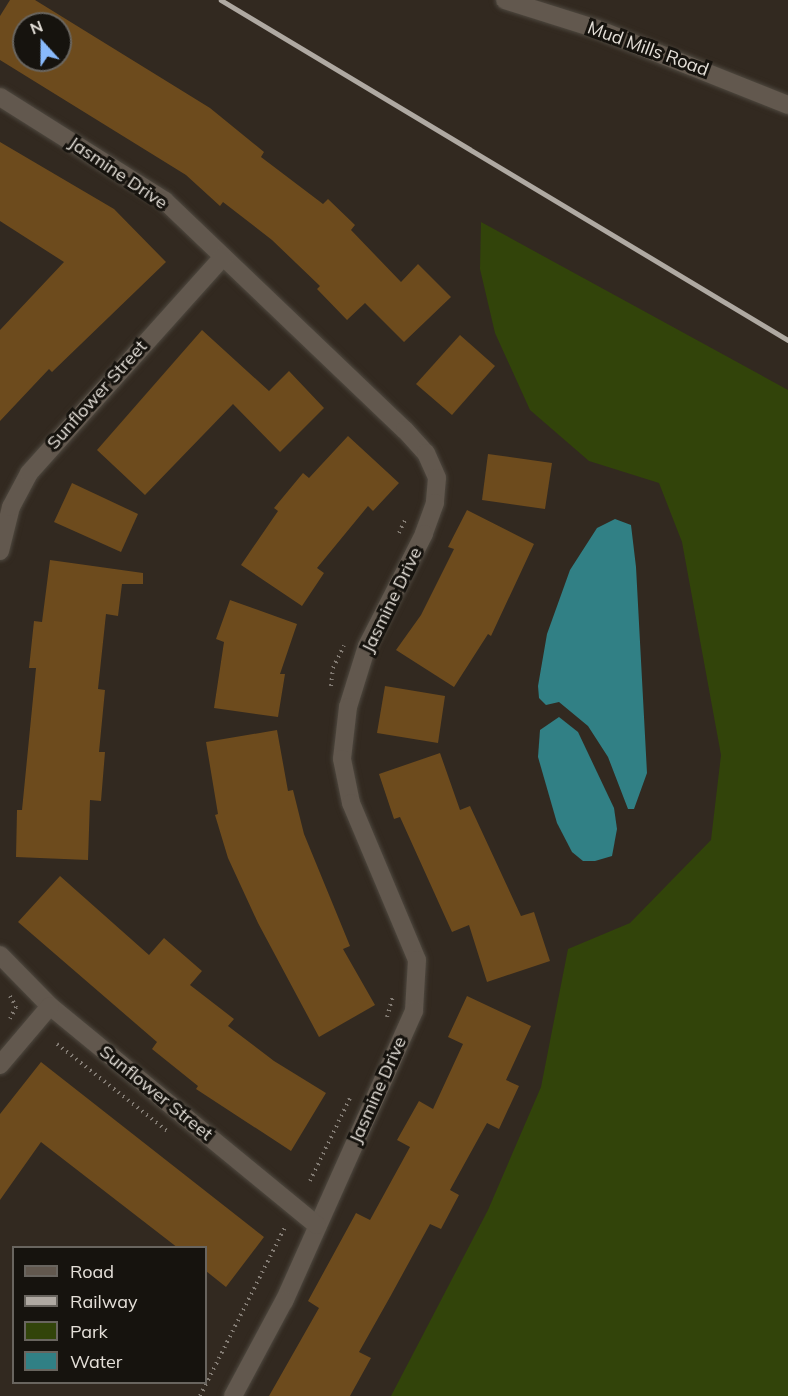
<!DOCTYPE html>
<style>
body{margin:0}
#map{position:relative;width:788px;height:1396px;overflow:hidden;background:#322920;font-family:Mulish,sans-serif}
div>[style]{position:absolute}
.green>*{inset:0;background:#32440a}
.water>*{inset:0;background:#318085}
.building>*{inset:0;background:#6d4b1d}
.path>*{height:4px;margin-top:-2px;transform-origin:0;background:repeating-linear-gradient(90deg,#837c74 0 1.5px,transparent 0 6px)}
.roads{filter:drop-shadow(0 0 2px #4e483f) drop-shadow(0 0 2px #4e483f)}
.minor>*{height:18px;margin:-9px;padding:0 9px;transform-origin:9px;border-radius:9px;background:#62584e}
.rail>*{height:4.5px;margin:-2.25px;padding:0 2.25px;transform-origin:2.25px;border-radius:2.25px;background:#afa9a2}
span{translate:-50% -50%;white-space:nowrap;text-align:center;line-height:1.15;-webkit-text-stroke:6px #16130e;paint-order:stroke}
.street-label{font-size:18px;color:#e5e0d9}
.legend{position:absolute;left:12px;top:1246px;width:195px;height:138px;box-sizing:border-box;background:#16130e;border:2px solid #69655f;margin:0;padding:8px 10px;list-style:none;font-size:18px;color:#e5e0d9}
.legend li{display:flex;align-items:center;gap:12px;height:30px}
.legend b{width:30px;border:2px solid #69655f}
.north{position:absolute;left:12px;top:12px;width:60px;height:60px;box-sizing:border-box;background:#16130e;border:2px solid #69655f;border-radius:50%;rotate:339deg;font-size:16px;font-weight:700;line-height:24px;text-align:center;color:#e5e0d9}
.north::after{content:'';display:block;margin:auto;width:21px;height:27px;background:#89bafc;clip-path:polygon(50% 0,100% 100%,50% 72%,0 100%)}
</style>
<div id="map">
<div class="green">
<i style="clip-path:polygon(481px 222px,788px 390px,788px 1396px,391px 1396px,488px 1210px,541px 1087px,568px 949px,630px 923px,711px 840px,721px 755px,682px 542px,659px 483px,589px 461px,530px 410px,495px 333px,480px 269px)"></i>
</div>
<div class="water">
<i style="clip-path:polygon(615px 519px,631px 525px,636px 567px,647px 773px,634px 809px,628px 809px,608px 757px,588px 726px,559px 702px,546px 705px,539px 698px,538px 686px,547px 634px,570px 570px,597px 528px)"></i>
<i style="clip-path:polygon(559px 717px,578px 732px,614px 808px,617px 829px,612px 856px,595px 861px,583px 861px,572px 852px,557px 823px,538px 757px,540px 730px)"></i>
</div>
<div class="building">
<i style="clip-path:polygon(evenodd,10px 0,35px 0,210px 108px,264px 152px,261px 157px,323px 204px,328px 199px,355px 225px,351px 230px,401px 282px,418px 264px,451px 297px,404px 342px,365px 303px,347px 320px,317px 289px,320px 286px,272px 240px,223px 202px,220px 206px,186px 175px,0 60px,0 16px,10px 0,24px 24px,60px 24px,60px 60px,24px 60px,24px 24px)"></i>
<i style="clip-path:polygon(0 142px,114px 209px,166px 262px,52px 372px,49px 369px,0 421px,0 330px,64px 262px,0 221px)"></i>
<i style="clip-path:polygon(202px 330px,269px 391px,289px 371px,324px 408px,280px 452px,233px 404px,145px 495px,97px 450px)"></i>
<i style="clip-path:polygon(460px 335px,495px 366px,452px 415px,416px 384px)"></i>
<i style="clip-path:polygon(348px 436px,399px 483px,373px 511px,368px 506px,317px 568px,324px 573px,302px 606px,241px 565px,278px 511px,274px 508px,303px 473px,309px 478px)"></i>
<i style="clip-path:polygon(488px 454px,552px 463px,545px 509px,482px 500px)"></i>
<i style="clip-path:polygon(72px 483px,138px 514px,121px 552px,54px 522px)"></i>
<i style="clip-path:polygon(467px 510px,534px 544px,491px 636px,488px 634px,454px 687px,396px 650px,421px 615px,454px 549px,448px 547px)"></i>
<i style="clip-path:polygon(50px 560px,143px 573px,143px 584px,122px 584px,118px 616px,106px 614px,98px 689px,105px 690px,99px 752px,105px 752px,101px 801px,90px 800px,88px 860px,16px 857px,17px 810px,22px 810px,36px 668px,29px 668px,34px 621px,42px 622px)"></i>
<i style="clip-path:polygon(230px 600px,297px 624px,280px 674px,285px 674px,278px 717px,214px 708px,224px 642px,216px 639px)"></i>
<i style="clip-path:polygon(385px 686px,445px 696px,438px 743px,377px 733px)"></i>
<i style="clip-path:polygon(277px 730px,288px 791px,293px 790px,304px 834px,350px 946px,343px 949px,375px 1005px,319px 1037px,258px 923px,228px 858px,215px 815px,218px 814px,206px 742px)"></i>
<i style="clip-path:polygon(440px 753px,460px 810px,470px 806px,521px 916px,534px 912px,550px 961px,487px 982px,469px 925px,452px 932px,400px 817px,394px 819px,379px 774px)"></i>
<i style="clip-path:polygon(60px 876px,149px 955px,164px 938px,202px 971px,190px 985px,234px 1019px,228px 1026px,274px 1061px,326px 1093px,291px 1151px,196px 1089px,198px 1086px,152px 1049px,157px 1042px,18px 922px)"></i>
<i style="clip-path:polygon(467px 996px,531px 1026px,506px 1080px,519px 1086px,499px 1129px,487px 1123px,450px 1190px,459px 1195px,441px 1229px,430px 1224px,390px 1297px,359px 1352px,371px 1358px,350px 1396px,269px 1396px,319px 1308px,308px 1301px,356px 1213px,370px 1220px,410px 1147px,397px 1140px,419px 1101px,433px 1109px,463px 1044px,448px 1037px)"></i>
<i style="clip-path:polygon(41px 1062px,264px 1237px,226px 1287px,206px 1271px,206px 1248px,178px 1248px,41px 1142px,0 1200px,0 1114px)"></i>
</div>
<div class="path">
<i style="left:399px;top:533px;width:17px;rotate:-65deg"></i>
<i style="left:331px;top:686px;width:18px;rotate:-84deg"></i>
<i style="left:333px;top:668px;width:25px;rotate:-64deg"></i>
<i style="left:10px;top:996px;width:13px;rotate:61deg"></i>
<i style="left:16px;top:1007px;width:13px;rotate:117deg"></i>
<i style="left:387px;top:1017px;width:22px;rotate:-74deg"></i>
<i style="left:57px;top:1044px;width:140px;rotate:38.3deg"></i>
<i style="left:310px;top:1181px;width:92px;rotate:-64.3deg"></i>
<i style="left:200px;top:1396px;width:191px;rotate:-63.3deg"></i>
</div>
<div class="roads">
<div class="minor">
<i style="left:505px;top:0;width:96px;rotate:17.5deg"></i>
<i style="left:597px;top:29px;width:206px;rotate:21.7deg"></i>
<i style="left:0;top:97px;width:195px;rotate:32.2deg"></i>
<i style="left:165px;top:201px;width:332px;rotate:43.7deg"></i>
<i style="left:405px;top:430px;width:31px;rotate:48deg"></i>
<i style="left:426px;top:453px;width:27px;rotate:66deg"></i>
<i style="left:437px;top:478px;width:25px;rotate:95deg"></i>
<i style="left:435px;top:503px;width:33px;rotate:110deg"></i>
<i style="left:424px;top:534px;width:126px;rotate:117deg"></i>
<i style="left:367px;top:646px;width:64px;rotate:107.3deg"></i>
<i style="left:348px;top:707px;width:52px;rotate:96.6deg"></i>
<i style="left:342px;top:759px;width:45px;rotate:78.4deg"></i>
<i style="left:351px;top:803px;width:170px;rotate:67.2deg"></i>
<i style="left:417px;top:960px;width:51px;rotate:93.4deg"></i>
<i style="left:414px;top:1011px;width:318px;rotate:114.1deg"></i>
<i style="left:284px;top:1301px;width:108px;rotate:118.2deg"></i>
<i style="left:0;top:551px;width:45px;rotate:-76deg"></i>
<i style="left:11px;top:507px;width:38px;rotate:-62deg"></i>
<i style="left:29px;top:473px;width:290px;rotate:-48.1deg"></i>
<i style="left:0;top:955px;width:71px;rotate:45.6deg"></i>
<i style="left:50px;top:1006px;width:345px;rotate:39.4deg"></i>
<i style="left:0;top:1065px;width:77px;rotate:-49.7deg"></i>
</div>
</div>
<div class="rail">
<i style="left:221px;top:0;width:661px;rotate:30.95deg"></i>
</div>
<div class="street-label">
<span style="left:648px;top:49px;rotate:20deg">Mud Mills Road</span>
<span style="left:118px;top:173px;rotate:34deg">Jasmine Drive</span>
<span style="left:97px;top:395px;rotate:-48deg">Sunflower Street</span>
<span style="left:392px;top:600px;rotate:-64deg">Jasmine Drive</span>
<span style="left:378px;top:1090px;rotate:-66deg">Jasmine Drive</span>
<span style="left:156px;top:1093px;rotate:39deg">Sunflower Street</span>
</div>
<ul class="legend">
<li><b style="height:8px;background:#62584e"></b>Road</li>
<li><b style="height:8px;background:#afa9a2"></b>Railway</li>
<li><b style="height:16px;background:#32440a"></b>Park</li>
<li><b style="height:16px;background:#318085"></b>Water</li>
</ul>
<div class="north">N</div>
</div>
